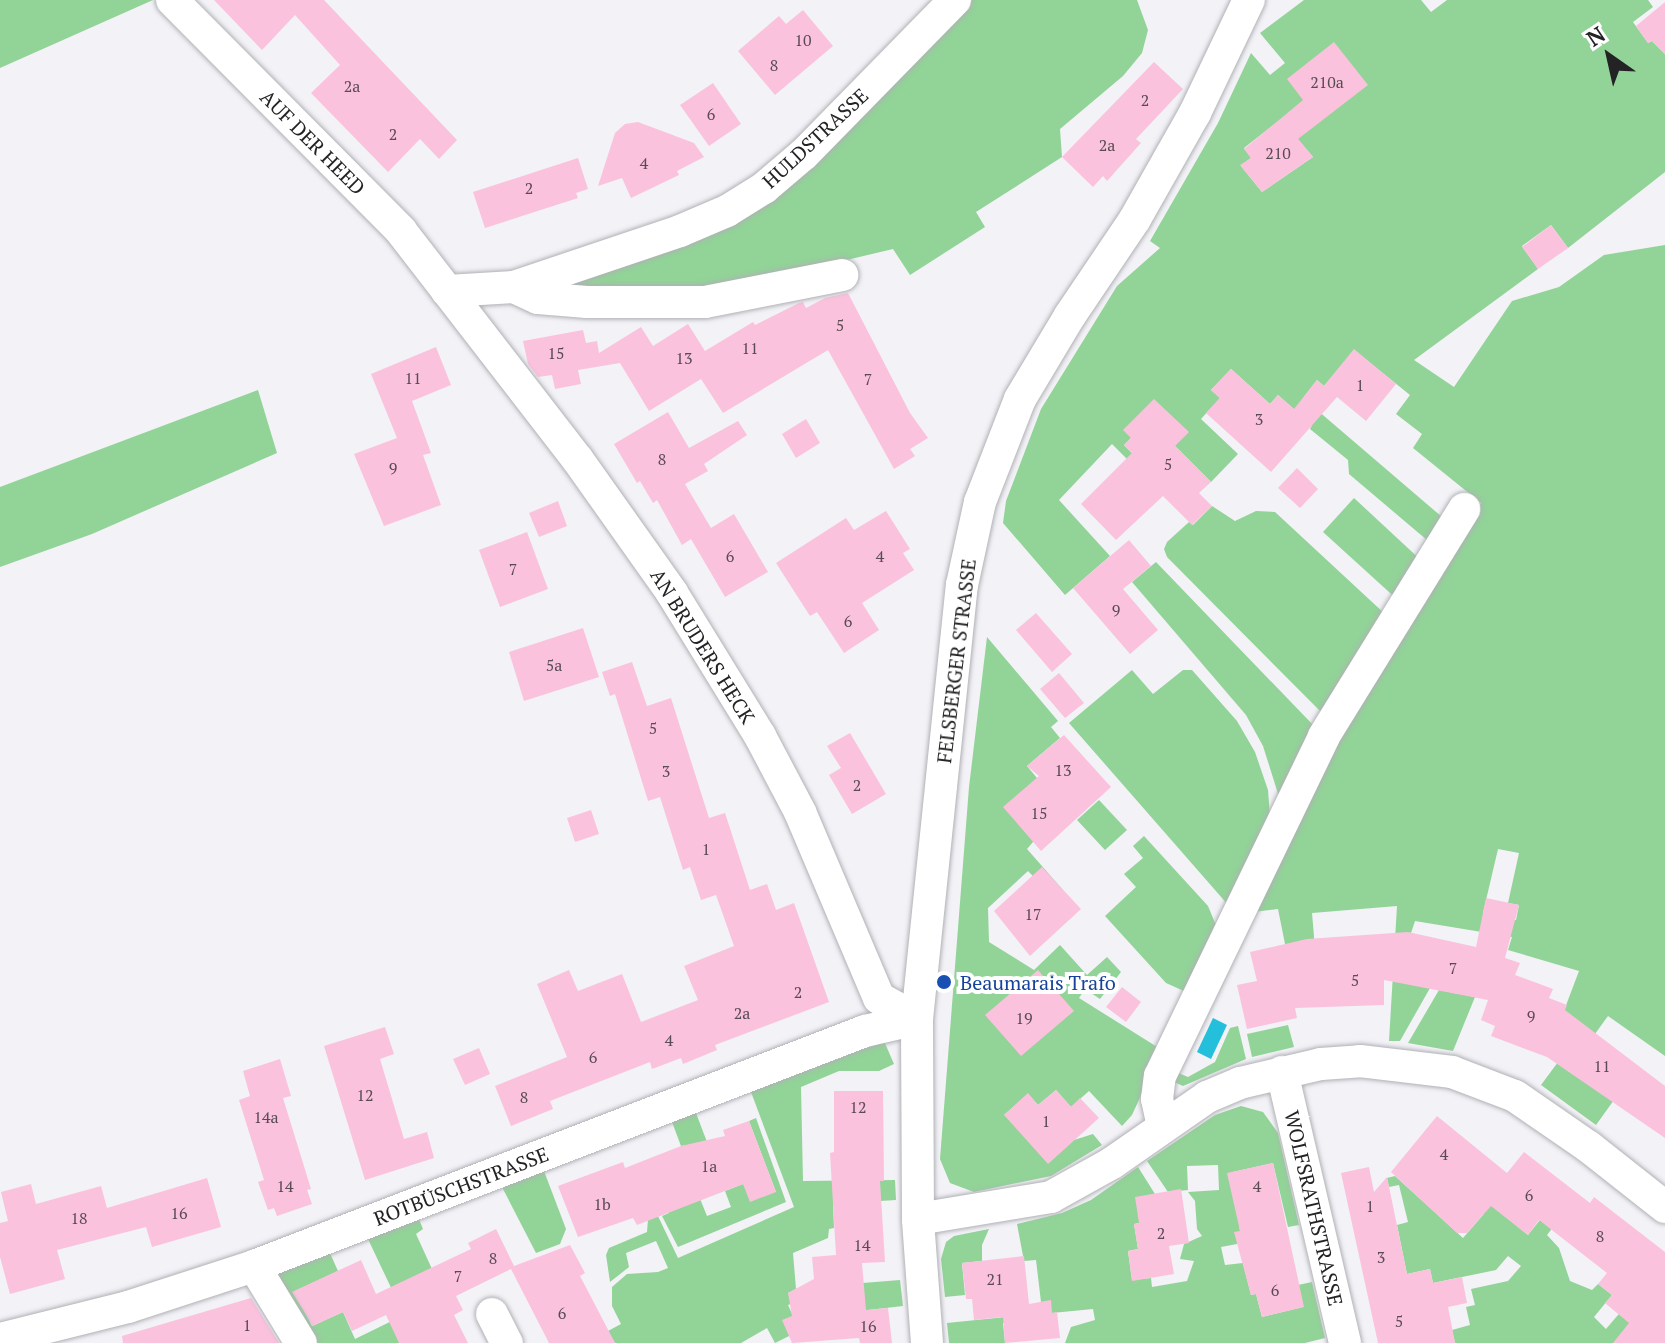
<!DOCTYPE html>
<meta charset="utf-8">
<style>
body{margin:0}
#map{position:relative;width:1665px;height:1343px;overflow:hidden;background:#f2f2f7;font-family:"PT Serif",serif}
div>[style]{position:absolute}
.green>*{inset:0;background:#92d398}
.water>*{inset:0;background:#23bfdb}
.building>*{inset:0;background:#fbc2de}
.roads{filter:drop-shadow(0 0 2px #b0b1b5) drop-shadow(0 0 2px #b0b1b5)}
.minor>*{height:32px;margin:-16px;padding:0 16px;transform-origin:16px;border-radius:16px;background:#fff}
.dots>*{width:22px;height:22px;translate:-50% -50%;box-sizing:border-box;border:4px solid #fff;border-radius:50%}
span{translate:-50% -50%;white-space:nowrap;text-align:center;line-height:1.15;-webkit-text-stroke:8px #fff;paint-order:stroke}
.number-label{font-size:16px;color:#594b53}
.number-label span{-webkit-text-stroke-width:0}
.street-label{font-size:20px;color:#232325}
.transit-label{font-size:20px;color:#164399}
.left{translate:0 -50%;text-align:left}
.north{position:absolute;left:1569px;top:16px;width:80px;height:80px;-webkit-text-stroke:6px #fff;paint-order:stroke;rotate:326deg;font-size:22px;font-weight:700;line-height:32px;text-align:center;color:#232325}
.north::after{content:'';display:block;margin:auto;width:28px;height:36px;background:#232325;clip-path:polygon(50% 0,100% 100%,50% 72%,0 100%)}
</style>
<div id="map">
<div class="green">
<i style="clip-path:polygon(0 0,153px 0,0 68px)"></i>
<i style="clip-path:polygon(967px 0,1137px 0,1148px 30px,1142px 53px,1123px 76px,1060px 129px,1062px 157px,976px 212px,985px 227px,910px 275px,893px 249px,716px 291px,569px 291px,573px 275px,682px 237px)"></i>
<i style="clip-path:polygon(evenodd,1304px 0,1421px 0,1431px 12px,1447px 0,1648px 0,1653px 7px,1633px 22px,1648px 43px,1652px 41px,1665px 54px,1665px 172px,1568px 248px,1551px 225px,1522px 246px,1538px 269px,1414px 360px,1454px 387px,1512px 301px,1559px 287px,1604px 255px,1665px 245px,1665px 1056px,1608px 1016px,1568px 1071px,1614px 1100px,1596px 1125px,1541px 1085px,1561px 1058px,1548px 1053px,1579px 971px,1508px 950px,1512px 937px,1415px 921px,1411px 933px,1430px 988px,1400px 1041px,1389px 1041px,1397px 906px,1312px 913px,1316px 960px,1287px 954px,1278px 909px,1253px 912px,1360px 697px,1481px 503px,1413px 448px,1422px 434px,1396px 414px,1410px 395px,1354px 350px,1324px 386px,1317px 380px,1303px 398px,1449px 523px,1434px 546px,1349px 474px,1348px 460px,1310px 429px,1312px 425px,1278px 395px,1270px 404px,1231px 369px,1211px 390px,1220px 398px,1201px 419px,1238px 454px,1211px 482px,1175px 446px,1131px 438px,1124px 445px,1161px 483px,1156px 488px,1112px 444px,1059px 500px,1110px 556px,1065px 595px,1003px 523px,1006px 501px,1041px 409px,1117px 286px,1160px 248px,1150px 241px,1218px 123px,1251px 53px,1270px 75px,1285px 63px,1260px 33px,1304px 0,1281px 119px,1313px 157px,1262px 192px,1241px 166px,1251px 158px,1244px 148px,1281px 119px,1304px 0,1498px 849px,1519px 853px,1508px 903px,1519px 905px,1516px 920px,1483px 913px,1498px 849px)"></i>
<i style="clip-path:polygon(258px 390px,277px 453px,92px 534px,0 567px,0 487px)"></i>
<i style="clip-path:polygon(1354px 498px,1424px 563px,1400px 602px,1323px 532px)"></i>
<i style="clip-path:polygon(1212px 506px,1235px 521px,1256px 511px,1275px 512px,1385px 614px,1323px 714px,1167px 557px,1164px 549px,1167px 542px,1189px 522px,1193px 525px)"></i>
<i style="clip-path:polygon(1156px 562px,1315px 727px,1280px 800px,1263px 746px,1246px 715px,1132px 582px)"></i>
<i style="clip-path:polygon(987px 637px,1058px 721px,1051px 727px,1060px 738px,1027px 766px,1037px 778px,1033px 842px,1027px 849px,1063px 890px,1054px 898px,1028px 871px,988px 908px,989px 942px,1034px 970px,1060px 945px,1087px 975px,1107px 957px,1121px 972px,1100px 999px,1085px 989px,1079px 998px,1162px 1050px,1132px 1115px,1122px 1126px,1089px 1091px,1071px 1107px,1056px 1090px,1038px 1105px,1028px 1094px,1004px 1115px,1074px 1140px,1093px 1134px,1102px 1145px,1051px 1176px,974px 1192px,950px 1183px,940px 1159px,969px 787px)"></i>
<i style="clip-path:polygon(1132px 670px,1153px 694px,1183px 670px,1192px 670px,1237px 721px,1255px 752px,1268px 790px,1270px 817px,1229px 906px,1069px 723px)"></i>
<i style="clip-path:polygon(1099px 800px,1127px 830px,1105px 850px,1077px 820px)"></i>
<i style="clip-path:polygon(1144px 836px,1208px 906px,1218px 930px,1186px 992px,1166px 983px,1105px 916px,1136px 887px,1124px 874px,1143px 858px,1133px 846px)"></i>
<i style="clip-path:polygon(1439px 990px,1475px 997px,1453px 1051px,1408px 1043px)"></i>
<i style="clip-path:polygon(1288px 1025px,1294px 1047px,1252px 1057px,1247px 1034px)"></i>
<i style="clip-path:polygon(1238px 1026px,1246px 1059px,1183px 1086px,1174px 1082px,1176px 1072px,1188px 1077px,1215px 1062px,1230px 1028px)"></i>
<i style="clip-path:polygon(884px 1041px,894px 1064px,879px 1071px,839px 1071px,801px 1087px,803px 1181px,895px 1180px,896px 1200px,833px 1204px,834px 1228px,829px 1229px,828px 1238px,793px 1253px,796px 1289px,788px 1293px,793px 1303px,788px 1305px,793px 1316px,789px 1336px,775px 1343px,767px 1328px,741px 1343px,615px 1343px,608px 1331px,621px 1324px,612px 1306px,612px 1287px,627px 1274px,658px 1272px,668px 1268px,656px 1241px,626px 1253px,629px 1267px,610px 1282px,606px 1255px,609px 1248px,647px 1232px,648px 1219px,657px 1214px,678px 1258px,794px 1207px,751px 1092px)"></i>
<i style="clip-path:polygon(1241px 1106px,1263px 1112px,1278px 1133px,1299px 1225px,1288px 1227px,1273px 1163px,1233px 1172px,1240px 1231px,1237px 1244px,1221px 1247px,1225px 1265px,1243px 1263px,1251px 1295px,1256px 1294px,1262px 1317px,1303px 1307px,1298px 1285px,1312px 1282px,1325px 1338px,1305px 1343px,1065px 1343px,1071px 1327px,1095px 1320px,1093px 1309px,1052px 1313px,1041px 1302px,1036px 1260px,1024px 1261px,1017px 1224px,1062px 1213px,1091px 1200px,1138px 1167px,1155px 1194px,1139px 1223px,1134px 1224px,1138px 1249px,1128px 1251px,1132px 1280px,1151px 1278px,1152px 1287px,1187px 1281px,1194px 1261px,1180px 1259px,1184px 1244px,1202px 1236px,1197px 1229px,1195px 1201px,1188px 1192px,1219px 1190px,1218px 1165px,1187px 1166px,1188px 1190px,1168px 1192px,1147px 1161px,1215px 1115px)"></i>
<i style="clip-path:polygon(696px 1113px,707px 1142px,681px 1146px,672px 1122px)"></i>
<i style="clip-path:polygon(756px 1118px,786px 1202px,678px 1247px,662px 1216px,669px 1213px,662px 1195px,690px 1174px,707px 1216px,731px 1207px,725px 1191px,743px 1184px,776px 1192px,749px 1121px)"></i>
<i style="clip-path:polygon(544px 1171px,566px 1229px,560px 1244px,536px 1253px,502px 1187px)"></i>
<i style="clip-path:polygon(1395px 1176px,1463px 1238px,1483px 1215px,1493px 1191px,1496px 1209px,1528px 1235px,1567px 1186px,1577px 1196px,1547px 1235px,1559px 1248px,1570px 1281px,1592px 1290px,1598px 1284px,1612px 1295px,1594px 1317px,1606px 1329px,1624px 1308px,1657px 1343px,1455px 1343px,1452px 1330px,1470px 1325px,1466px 1307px,1475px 1305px,1471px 1289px,1508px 1281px,1521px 1266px,1508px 1256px,1496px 1270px,1433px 1283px,1430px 1269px,1407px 1274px,1397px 1225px,1408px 1222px,1399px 1185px,1389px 1187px,1387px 1178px)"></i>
<i style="clip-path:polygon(418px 1217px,423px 1229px,416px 1234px,432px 1269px,399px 1343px,315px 1343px,273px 1273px,329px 1251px,338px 1271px,295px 1291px,312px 1326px,343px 1312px,355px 1339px,404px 1315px,367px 1237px)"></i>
<i style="clip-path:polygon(989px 1229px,982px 1245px,982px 1261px,962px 1263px,965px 1295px,945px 1297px,941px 1259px,946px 1242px,954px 1236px)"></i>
<i style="clip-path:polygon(900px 1280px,903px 1306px,842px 1313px,863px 1283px)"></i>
<i style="clip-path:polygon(1025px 1315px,1026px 1321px,1003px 1323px,1005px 1343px,949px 1343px,947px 1323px)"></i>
</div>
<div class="water">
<i style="clip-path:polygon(1213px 1018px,1227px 1025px,1211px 1059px,1197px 1052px)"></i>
</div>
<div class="building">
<i style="clip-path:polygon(214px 0,324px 0,457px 140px,439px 159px,420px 139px,388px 172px,311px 93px,340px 65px,295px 15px,262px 50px)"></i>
<i style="clip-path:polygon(1665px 2px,1665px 54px,1652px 41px,1648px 43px,1636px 26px)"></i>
<i style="clip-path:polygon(803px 10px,833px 46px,775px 95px,738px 51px,779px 16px,786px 24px)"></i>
<i style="clip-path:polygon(1334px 42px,1368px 85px,1298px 139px,1313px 157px,1262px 192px,1240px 165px,1251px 158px,1244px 149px,1303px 100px,1287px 79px)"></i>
<i style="clip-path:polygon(1154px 62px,1183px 89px,1136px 139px,1141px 143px,1107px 181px,1103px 176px,1093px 187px,1062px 157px)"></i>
<i style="clip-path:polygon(713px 83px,741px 124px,709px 146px,680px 105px)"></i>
<i style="clip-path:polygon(638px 122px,694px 143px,704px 157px,677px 171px,679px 175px,631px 198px,622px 178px,598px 186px,615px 133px,625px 124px)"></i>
<i style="clip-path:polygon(578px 158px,588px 189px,576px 193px,578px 198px,485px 228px,473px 192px)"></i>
<i style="clip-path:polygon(1551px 225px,1568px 248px,1538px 269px,1522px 247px)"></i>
<i style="clip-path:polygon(848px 293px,910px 413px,928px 438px,910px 449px,915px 456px,894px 469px,828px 350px,723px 413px,701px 379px,649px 411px,620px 363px,578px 370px,581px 384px,555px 389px,552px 375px,538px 377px,528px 364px,523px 341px,583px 330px,586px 343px,597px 341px,599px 353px,641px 327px,653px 346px,688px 324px,705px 351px,753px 322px,755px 325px,799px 303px,803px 302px,806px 308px,825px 298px)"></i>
<i style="clip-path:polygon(436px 347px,451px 385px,412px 401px,431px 453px,423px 455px,441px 505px,384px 526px,354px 454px,397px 438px,371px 374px)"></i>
<i style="clip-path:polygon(1354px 349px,1396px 384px,1366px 421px,1337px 397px,1271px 472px,1206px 413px,1220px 398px,1211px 390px,1231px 369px,1270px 404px,1278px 395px,1294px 409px,1317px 380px,1324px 386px)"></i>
<i style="clip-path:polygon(1154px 399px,1189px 432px,1175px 446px,1211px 482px,1199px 493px,1212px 506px,1192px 525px,1163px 496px,1116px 540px,1081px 504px,1132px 453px,1124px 445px,1131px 438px,1123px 430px)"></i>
<i style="clip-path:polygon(668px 412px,689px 448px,738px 421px,747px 435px,704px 464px,708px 471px,685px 484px,711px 528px,734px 514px,768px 572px,725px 597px,691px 539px,682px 545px,657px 500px,653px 503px,640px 481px,637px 483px,614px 444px)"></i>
<i style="clip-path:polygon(806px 419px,820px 443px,796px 458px,782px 434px)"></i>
<i style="clip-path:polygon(1297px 468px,1318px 489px,1300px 508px,1278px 488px)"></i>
<i style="clip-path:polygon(558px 501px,567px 526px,539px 537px,529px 513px)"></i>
<i style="clip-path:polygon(886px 511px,910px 549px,903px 553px,914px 570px,862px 603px,879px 630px,844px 653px,817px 612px,810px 616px,776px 563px,846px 518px,854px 530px)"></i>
<i style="clip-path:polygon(527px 532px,548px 589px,500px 607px,479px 550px)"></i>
<i style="clip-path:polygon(1129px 540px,1151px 566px,1123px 589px,1158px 630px,1130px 654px,1073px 588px)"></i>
<i style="clip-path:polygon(1036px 613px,1072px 654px,1052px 672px,1016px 630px)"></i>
<i style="clip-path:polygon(583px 628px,599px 677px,524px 701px,509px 652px)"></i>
<i style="clip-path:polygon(632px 662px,647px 706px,671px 698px,709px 818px,725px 813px,750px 890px,767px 884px,776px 910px,794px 903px,829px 1002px,715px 1045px,717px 1050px,683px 1064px,681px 1058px,652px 1069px,650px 1062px,550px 1101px,553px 1109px,511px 1126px,495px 1086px,567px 1057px,537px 984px,569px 970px,578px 991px,622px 974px,641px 1022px,698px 1000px,684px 966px,734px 946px,716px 895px,701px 900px,690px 867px,683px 870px,660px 797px,648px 801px,615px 694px,610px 696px,602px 672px)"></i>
<i style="clip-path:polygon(1059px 673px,1084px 703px,1065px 718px,1040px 689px)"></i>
<i style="clip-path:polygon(850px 733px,886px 794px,852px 814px,829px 775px,841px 768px,827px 746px)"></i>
<i style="clip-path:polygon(1064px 735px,1111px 787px,1041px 851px,1003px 807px,1039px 776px,1027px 766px)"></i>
<i style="clip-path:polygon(591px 810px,599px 834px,575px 842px,567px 818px)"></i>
<i style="clip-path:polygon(1042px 867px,1081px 909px,1030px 956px,994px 911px)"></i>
<i style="clip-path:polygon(1486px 898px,1519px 905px,1505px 958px,1520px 963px,1515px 975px,1553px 989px,1549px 998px,1567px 1005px,1565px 1010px,1665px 1086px,1665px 1138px,1547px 1057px,1491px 1036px,1495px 1026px,1481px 1020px,1488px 1000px,1384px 980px,1384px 1005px,1295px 1008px,1297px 1018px,1247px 1029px,1237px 985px,1257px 981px,1250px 952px,1307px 939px,1408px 932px,1476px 947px)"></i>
<i style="clip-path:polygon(1038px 970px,1074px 1011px,1021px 1056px,985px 1015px)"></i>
<i style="clip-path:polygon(1122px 987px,1141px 1002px,1126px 1022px,1106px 1007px)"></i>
<i style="clip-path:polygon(385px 1027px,394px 1054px,380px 1059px,404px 1139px,427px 1132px,434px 1158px,365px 1180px,324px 1046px)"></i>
<i style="clip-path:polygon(479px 1048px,490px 1074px,465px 1085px,453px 1059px)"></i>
<i style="clip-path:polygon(280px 1059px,291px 1096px,283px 1098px,311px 1189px,307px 1190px,312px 1204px,277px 1216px,274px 1208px,268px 1210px,258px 1182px,264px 1180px,239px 1100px,250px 1096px,243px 1071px)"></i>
<i style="clip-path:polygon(1056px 1090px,1071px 1107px,1080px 1098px,1099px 1118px,1048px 1164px,1004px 1115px,1028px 1093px,1038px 1105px)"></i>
<i style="clip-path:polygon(834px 1091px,883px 1091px,884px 1181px,880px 1181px,885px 1262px,862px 1263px,866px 1310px,888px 1308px,892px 1343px,860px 1343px,859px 1338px,792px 1343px,782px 1320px,792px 1316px,788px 1293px,814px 1279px,812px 1257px,836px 1255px,830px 1153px,834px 1152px)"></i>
<i style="clip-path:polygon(1437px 1116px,1507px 1173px,1524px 1152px,1590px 1203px,1594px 1197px,1665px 1252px,1665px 1343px,1613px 1343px,1629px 1323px,1605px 1303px,1612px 1295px,1598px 1284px,1607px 1273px,1539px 1220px,1528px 1235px,1491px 1206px,1467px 1233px,1457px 1233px,1391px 1172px)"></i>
<i style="clip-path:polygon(749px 1121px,776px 1192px,750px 1202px,743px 1184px,637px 1225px,633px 1218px,578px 1237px,558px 1186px,623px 1162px,625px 1168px,681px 1146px,725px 1136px,723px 1130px)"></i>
<i style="clip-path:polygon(1273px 1163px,1304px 1307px,1262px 1317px,1256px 1294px,1251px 1295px,1234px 1232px,1240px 1231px,1227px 1173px)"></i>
<i style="clip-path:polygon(1369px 1167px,1374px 1192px,1387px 1177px,1407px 1274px,1430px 1269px,1433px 1283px,1462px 1277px,1467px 1303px,1448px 1307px,1455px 1343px,1378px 1343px,1341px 1173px)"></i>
<i style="clip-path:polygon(207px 1178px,221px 1227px,152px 1247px,146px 1227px,57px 1250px,65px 1279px,10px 1294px,0 1257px,0 1223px,8px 1221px,1px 1192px,31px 1184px,36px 1204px,101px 1186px,107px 1208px)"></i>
<i style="clip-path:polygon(1181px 1189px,1189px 1243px,1169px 1246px,1174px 1274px,1132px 1281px,1128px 1251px,1138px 1249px,1134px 1224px,1139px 1223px,1135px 1197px)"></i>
<i style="clip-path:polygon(496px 1229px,514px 1266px,570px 1245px,585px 1273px,580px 1276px,615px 1343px,549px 1343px,511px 1269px,456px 1296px,463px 1310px,454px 1315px,468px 1343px,399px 1343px,386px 1315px,352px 1331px,343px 1312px,313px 1326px,292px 1292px,361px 1260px,376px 1294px,471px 1249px,468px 1243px)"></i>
<i style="clip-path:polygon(1024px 1256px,1029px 1304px,1051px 1300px,1052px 1313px,1057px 1312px,1060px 1338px,1005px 1343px,1003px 1317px,974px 1320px,972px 1299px,966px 1299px,962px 1263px)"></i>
<i style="clip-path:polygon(251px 1298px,279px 1343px,123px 1343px,122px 1336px)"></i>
</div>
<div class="roads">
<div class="minor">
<i style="left:172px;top:0;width:325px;rotate:45.2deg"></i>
<i style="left:401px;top:231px;width:289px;rotate:52.3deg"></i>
<i style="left:578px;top:460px;width:163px;rotate:54.7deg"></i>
<i style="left:672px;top:593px;width:168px;rotate:58.4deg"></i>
<i style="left:760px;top:736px;width:86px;rotate:62.2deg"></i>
<i style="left:800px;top:812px;width:202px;rotate:67deg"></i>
<i style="left:879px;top:998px;width:43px;rotate:28.9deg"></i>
<i style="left:514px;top:287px;width:26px;rotate:25deg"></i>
<i style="left:538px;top:298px;width:49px;rotate:4.7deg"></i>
<i style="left:587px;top:302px;width:118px"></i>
<i style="left:705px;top:302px;width:140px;rotate:-11.1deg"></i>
<i style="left:447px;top:291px;width:67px;rotate:-3.4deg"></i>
<i style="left:514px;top:287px;width:175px;rotate:-18.6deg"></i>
<i style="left:680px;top:231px;width:51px;rotate:-23.1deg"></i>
<i style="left:727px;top:211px;width:44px;rotate:-31.9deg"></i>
<i style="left:764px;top:188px;width:52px;rotate:-40.4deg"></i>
<i style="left:804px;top:154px;width:216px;rotate:-45.6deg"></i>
<i style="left:1282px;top:1072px;width:278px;rotate:76.9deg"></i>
<i style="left:1163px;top:1127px;width:29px;rotate:-102deg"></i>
<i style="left:1157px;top:1099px;width:23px;rotate:-83deg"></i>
<i style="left:1160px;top:1076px;width:377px;rotate:-64.2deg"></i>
<i style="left:1324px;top:736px;width:267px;rotate:-58.3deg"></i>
<i style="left:918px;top:1219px;width:135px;rotate:-9.4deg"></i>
<i style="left:1051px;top:1197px;width:70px;rotate:-29.1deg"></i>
<i style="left:1112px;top:1163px;width:116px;rotate:-34.8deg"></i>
<i style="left:1207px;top:1097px;width:36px;rotate:-23deg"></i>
<i style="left:1240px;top:1083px;width:83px;rotate:-13.2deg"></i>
<i style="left:1321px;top:1064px;width:39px;rotate:-4deg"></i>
<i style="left:1360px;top:1061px;width:93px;rotate:6.8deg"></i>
<i style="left:1452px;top:1072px;width:67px;rotate:20.9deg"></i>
<i style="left:1515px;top:1096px;width:90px;rotate:34.6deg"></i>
<i style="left:1589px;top:1147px;width:97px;rotate:38.3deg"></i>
<i style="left:254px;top:1266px;width:90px;rotate:58.6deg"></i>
<i style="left:492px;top:1314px;width:33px;rotate:63deg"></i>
<i style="left:0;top:1339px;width:132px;rotate:-14deg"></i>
<i style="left:128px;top:1307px;width:133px;rotate:-18deg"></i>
<i style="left:254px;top:1266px;width:655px;rotate:-21.04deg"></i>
<i style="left:865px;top:1031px;width:53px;rotate:-13deg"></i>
<i style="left:927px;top:1343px;width:124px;rotate:-94.2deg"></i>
<i style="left:918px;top:1219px;width:200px;rotate:-90.3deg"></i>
<i style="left:917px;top:1019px;width:436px;rotate:-84.1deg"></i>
<i style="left:962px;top:585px;width:85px;rotate:-77.8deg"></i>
<i style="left:980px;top:502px;width:110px;rotate:-68.8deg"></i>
<i style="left:1020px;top:399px;width:96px;rotate:-59.1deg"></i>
<i style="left:1069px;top:317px;width:118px;rotate:-56deg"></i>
<i style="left:1135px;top:219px;width:122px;rotate:-60.5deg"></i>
<i style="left:1195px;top:113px;width:125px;rotate:-64.5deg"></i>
</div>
</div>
<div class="dots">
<i style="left:944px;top:982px;background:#1a4fb4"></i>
</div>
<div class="number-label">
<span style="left:803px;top:40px">10</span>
<span style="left:774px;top:65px">8</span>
<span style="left:1327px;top:82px">210a</span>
<span style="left:352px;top:86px">2a</span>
<span style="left:1145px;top:100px">2</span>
<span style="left:711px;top:114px">6</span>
<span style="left:393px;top:134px">2</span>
<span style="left:1107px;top:145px">2a</span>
<span style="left:1278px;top:153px">210</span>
<span style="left:644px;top:163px">4</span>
<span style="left:529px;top:188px">2</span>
<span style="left:840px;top:325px">5</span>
<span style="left:750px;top:348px">11</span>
<span style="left:556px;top:353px">15</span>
<span style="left:684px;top:358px">13</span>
<span style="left:413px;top:378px">11</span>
<span style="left:868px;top:379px">7</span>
<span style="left:1360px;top:385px">1</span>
<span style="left:1259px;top:419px">3</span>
<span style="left:662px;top:459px">8</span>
<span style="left:1168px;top:464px">5</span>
<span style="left:393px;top:468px">9</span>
<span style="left:730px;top:556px">6</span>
<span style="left:880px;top:556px">4</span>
<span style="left:513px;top:569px">7</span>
<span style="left:1116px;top:610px">9</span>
<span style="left:848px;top:621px">6</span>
<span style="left:554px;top:665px">5a</span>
<span style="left:653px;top:728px">5</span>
<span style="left:1063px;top:770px">13</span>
<span style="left:666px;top:771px">3</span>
<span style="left:857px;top:785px">2</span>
<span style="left:1039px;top:813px">15</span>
<span style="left:706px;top:849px">1</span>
<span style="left:1033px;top:914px">17</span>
<span style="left:1453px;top:968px">7</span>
<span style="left:1355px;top:980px">5</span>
<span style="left:798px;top:992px">2</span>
<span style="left:742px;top:1013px">2a</span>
<span style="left:1531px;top:1016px">9</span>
<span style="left:1024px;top:1018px">19</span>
<span style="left:669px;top:1040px">4</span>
<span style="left:593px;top:1057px">6</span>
<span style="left:1602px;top:1066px">11</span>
<span style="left:365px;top:1095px">12</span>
<span style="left:524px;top:1097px">8</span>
<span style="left:858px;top:1107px">12</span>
<span style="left:266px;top:1117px">14a</span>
<span style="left:1046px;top:1121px">1</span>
<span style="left:1444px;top:1154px">4</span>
<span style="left:709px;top:1166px">1a</span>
<span style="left:285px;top:1186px">14</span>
<span style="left:1257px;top:1186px">4</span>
<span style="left:1529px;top:1195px">6</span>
<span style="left:602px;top:1204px">1b</span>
<span style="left:1370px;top:1206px">1</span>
<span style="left:179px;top:1213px">16</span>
<span style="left:79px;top:1218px">18</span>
<span style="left:1161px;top:1233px">2</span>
<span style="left:1600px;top:1236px">8</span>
<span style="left:862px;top:1245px">14</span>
<span style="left:1381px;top:1257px">3</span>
<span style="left:493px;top:1258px">8</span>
<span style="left:458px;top:1276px">7</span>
<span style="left:995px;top:1279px">21</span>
<span style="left:1275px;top:1290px">6</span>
<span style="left:562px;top:1313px">6</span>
<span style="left:1399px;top:1321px">5</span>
<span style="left:247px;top:1325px">1</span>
<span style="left:868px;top:1326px">16</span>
</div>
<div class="street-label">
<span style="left:815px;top:138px;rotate:-43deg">HULDSTRASSE</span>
<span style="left:313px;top:142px;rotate:45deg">AUF DER HEED</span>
<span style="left:703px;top:646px;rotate:58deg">AN BRUDERS HECK</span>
<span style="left:956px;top:661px;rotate:-83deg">FELSBERGER STRASSE</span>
<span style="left:461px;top:1186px;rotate:-21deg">ROTBÜSCHSTRASSE</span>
<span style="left:1314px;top:1208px;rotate:77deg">WOLFSRATHSTRASSE</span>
</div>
<div class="transit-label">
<span class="left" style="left:960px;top:982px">Beaumarais Trafo</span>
</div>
<div class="north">N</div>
</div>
